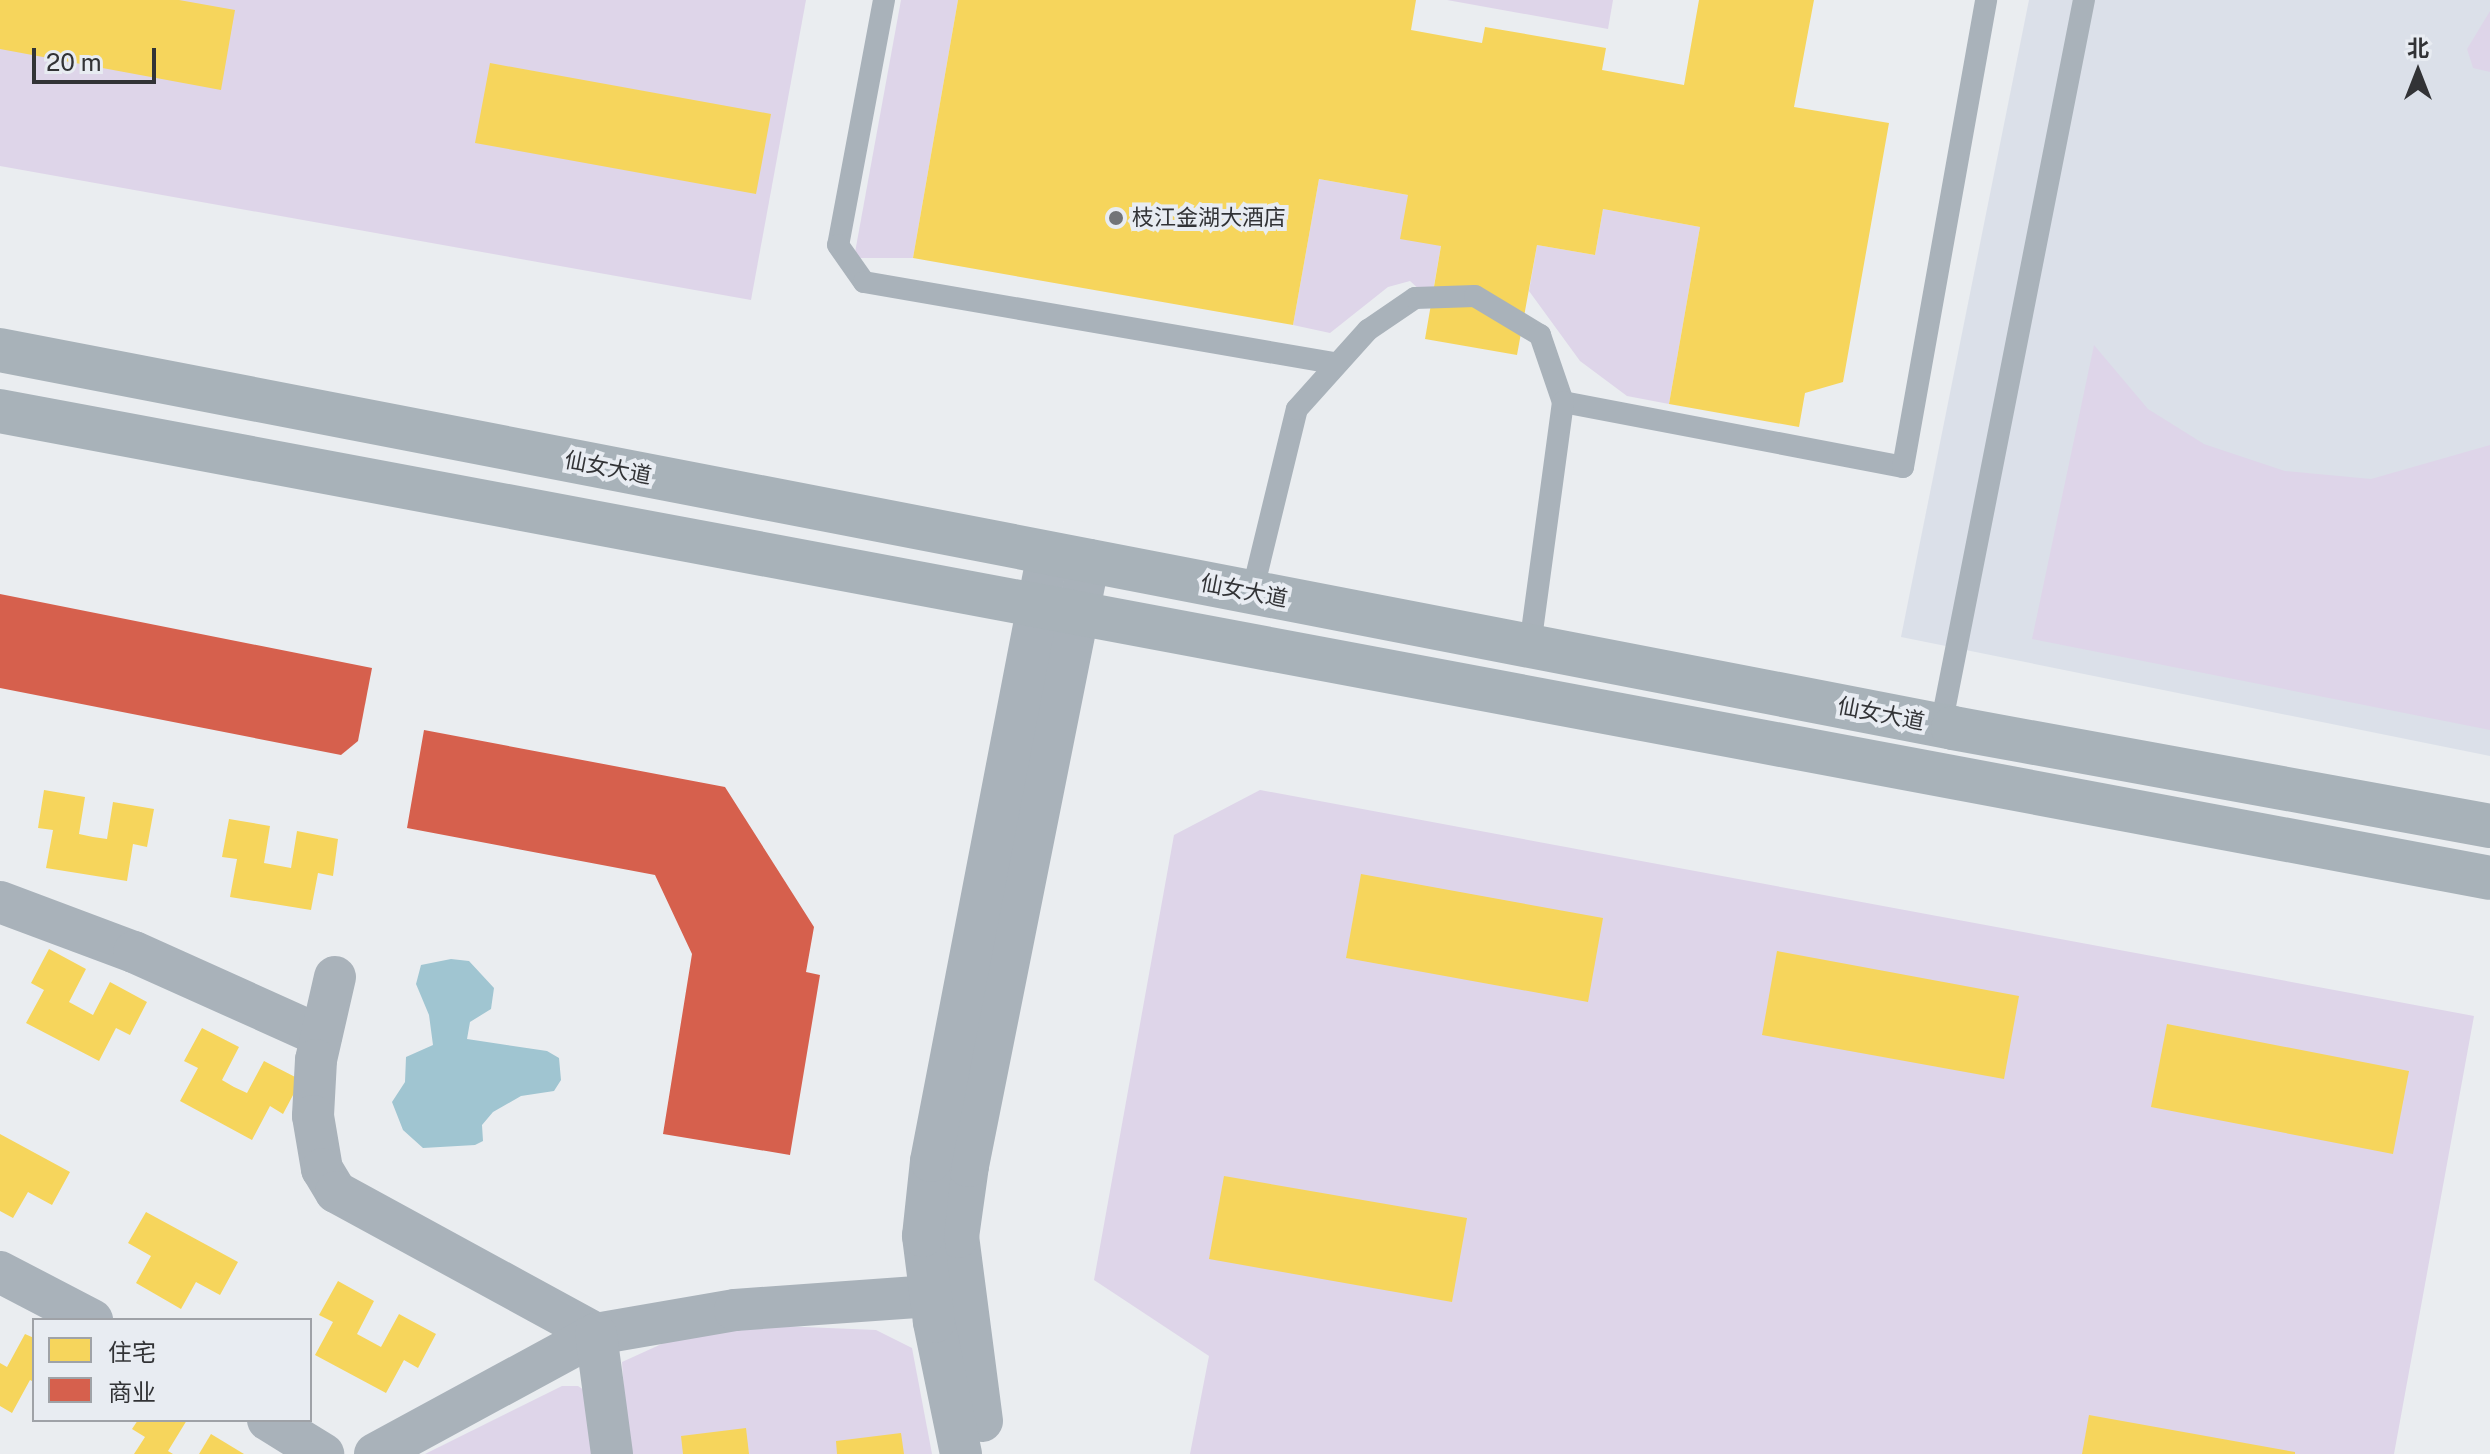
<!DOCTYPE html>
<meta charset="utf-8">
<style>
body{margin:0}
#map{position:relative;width:2490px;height:1454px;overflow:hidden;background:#eaedf0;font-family:"Public Sans","Noto Sans SC",sans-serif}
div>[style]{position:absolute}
.built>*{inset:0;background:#dbe0e9}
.green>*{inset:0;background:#ded5e9}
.water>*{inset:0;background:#a0c5d1}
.homes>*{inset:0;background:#f6d55c}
.shops>*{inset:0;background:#d6604d}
.lane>*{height:22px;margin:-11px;padding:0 11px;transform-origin:11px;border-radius:11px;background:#a9b2ba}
.street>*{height:42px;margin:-21px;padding:0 21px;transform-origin:21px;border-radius:21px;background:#a9b2ba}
.secondary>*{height:44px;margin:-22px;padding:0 22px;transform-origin:22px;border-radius:22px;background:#a8b2b9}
.dots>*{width:22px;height:22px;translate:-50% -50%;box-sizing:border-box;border:4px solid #e8ecf2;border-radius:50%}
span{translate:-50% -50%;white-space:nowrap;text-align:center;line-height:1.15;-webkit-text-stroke:8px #e8ecf2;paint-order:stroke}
.poi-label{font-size:22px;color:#323336}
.left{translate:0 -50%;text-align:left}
.street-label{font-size:22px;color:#323336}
.legend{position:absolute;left:32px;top:1318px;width:280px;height:104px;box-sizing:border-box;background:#e8ecf2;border:2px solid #9fa2a7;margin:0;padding:10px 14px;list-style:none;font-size:24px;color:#323336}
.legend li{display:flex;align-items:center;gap:16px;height:40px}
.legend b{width:40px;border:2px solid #9fa2a7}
.north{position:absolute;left:2378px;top:32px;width:80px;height:80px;-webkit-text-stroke:6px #e8ecf2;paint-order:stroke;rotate:0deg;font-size:22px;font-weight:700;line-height:32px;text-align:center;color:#323336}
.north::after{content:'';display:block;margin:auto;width:28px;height:36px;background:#323336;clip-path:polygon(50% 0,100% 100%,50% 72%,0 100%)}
.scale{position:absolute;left:32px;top:48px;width:124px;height:36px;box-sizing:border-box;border:4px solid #323336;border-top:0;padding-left:10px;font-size:24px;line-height:28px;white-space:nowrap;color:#323336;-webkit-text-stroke:6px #e8ecf2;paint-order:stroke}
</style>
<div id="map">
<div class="built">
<i style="clip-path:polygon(2029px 0,2490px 0,2490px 756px,1901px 637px)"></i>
</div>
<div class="green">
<i style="clip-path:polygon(0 0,806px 0,751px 300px,0 166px)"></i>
<i style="clip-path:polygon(901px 0,958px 0,913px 258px,854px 258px)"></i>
<i style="clip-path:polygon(1447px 0,1613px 0,1608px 29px)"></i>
<i style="clip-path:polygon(2490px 11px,2490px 72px,2473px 68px,2467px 49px)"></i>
<i style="clip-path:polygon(1319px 179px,1408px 195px,1441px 246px,1433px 291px,1421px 291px,1410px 281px,1388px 287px,1330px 333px,1293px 325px)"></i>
<i style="clip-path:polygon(1603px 209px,1700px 227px,1669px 404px,1627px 396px,1580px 361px,1529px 291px,1537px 245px,1595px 255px)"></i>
<i style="clip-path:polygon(2094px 345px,2148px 409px,2204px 444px,2285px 471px,2371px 479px,2490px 445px,2490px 730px,2032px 639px)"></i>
<i style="clip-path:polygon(1260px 790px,2474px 1016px,2394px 1454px,1190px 1454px,1209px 1356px,1094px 1280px,1174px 835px)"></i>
<i style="clip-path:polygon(756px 1325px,876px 1330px,912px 1348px,932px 1454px,628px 1454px,622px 1362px,666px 1342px)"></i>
<i style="clip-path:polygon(562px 1386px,578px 1386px,590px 1394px,595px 1454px,425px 1454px)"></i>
</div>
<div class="water">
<i style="clip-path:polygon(451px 959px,469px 961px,494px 988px,491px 1009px,470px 1022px,467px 1039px,547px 1051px,559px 1058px,561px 1080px,554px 1091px,521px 1096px,493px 1112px,482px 1125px,483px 1141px,475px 1145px,423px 1148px,403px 1130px,392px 1102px,405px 1082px,406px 1057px,433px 1045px,429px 1015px,416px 984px,421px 965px)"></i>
</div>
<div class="homes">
<i style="clip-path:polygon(0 0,179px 0,235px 10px,221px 90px,0 49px)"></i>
<i style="clip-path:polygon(958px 0,1416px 0,1411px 30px,1482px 43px,1485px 27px,1606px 48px,1602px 70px,1684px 85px,1699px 0,1814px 0,1794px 107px,1889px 123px,1843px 382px,1805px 393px,1799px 427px,1669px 404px,1700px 227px,1603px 209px,1595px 255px,1537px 245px,1517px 355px,1425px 339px,1441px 246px,1400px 239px,1408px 195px,1319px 179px,1293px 325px,913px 258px)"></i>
<i style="clip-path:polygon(490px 63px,771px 114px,756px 194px,475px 143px)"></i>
<i style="clip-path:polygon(44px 790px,85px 797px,79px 834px,93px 837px,107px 839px,113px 802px,154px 809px,147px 847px,133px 844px,127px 881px,46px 868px,53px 830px,38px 828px)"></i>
<i style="clip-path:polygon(229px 819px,270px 826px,264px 863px,291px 868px,297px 831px,338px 839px,333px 876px,318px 873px,311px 910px,230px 897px,237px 859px,222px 857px)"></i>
<i style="clip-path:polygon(1361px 874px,1603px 918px,1588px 1002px,1346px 958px)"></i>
<i style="clip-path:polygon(49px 949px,86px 969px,69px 1002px,93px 1015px,110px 982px,147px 1002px,130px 1035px,116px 1028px,99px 1061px,26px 1023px,44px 990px,31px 983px)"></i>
<i style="clip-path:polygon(1777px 951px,2019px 996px,2004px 1079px,1762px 1035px)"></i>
<i style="clip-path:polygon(2167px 1024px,2409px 1071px,2393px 1154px,2151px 1107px)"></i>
<i style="clip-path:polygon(202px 1028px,239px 1047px,222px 1080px,234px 1087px,247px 1093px,264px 1061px,301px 1080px,283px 1114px,270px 1106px,252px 1140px,180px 1101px,198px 1068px,184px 1061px)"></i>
<i style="clip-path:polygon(0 1134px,70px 1172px,52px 1205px,28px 1192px,13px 1218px,0 1211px)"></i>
<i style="clip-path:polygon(1224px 1176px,1467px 1218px,1452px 1302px,1209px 1259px)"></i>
<i style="clip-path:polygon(146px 1212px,238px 1262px,220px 1295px,196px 1282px,181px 1309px,136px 1283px,151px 1256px,128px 1243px)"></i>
<i style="clip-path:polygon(338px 1281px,374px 1301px,357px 1334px,381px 1347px,399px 1314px,436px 1334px,418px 1368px,404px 1360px,386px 1393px,315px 1355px,333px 1322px,319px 1315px)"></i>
<i style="clip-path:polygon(25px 1334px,34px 1338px,34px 1382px,30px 1380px,12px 1413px,0 1406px,0 1363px,7px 1367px)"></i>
<i style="clip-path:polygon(2089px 1415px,2295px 1452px,2295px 1454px,2082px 1454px)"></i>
<i style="clip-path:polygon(138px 1420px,187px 1420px,168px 1451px,173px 1454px,134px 1454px,145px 1437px,132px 1429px)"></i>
<i style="clip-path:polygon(746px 1428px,749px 1454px,683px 1454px,681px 1436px)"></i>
<i style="clip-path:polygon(901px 1433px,904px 1454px,837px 1454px,836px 1441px)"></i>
<i style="clip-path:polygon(211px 1434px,244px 1454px,199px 1454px)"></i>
</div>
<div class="shops">
<i style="clip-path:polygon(0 594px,372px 668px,358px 741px,341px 755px,0 688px)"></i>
<i style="clip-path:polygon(424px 730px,725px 787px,814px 927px,806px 972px,820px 975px,790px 1155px,663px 1134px,692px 954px,655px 875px,407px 828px)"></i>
</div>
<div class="lane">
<i style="left:884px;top:0;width:249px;rotate:100.6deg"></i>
<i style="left:838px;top:245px;width:45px;rotate:54.9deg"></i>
<i style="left:864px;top:282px;width:480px;rotate:9.8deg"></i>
<i style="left:1563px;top:402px;width:346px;rotate:10.8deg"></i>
<i style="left:1903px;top:467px;width:474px;rotate:-79.9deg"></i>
<i style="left:1252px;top:593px;width:189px;rotate:-76.3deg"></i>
<i style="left:1297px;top:409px;width:106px;rotate:-48.1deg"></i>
<i style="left:1368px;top:330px;width:57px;rotate:-34.2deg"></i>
<i style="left:1415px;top:298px;width:60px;rotate:-1.9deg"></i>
<i style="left:1475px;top:296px;width:76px;rotate:31deg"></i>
<i style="left:1540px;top:335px;width:71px;rotate:71.1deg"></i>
<i style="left:1563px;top:402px;width:246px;rotate:97.7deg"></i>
<i style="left:1941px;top:726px;width:740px;rotate:-78.86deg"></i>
</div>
<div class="street">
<i style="left:0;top:902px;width:143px;rotate:20.5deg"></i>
<i style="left:134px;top:952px;width:205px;rotate:24.2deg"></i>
<i style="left:335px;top:977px;width:85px;rotate:102.9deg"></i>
<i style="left:316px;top:1060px;width:56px;rotate:93.1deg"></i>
<i style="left:313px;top:1116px;width:54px;rotate:80.4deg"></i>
<i style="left:322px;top:1169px;width:27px;rotate:59deg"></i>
<i style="left:336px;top:1192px;width:296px;rotate:28.6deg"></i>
<i style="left:596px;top:1334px;width:141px;rotate:-9.8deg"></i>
<i style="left:735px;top:1310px;width:196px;rotate:-4.1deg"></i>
<i style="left:0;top:1272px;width:104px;rotate:27.6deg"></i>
<i style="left:268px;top:1420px;width:65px;rotate:31.7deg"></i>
<i style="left:982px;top:1421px;width:186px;rotate:-97.4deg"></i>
<i style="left:958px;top:1237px;width:72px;rotate:-82deg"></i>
<i style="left:968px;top:1166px;width:618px;rotate:-78.71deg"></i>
<i style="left:375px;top:1454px;width:251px;rotate:-28.5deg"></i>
<i style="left:596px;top:1334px;width:121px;rotate:82.4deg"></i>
<i style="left:961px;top:1454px;width:135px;rotate:-101.6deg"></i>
<i style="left:934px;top:1322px;width:87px;rotate:-97.3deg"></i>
<i style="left:923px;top:1236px;width:75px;rotate:-83.9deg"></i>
<i style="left:931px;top:1161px;width:619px;rotate:-79.11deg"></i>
</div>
<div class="secondary">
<i style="left:0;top:350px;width:1989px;rotate:10.95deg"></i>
<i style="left:1953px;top:728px;width:546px;rotate:10.34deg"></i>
<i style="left:0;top:411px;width:2533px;rotate:10.62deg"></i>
</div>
<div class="dots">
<i style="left:1116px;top:218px;background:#727477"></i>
</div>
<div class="poi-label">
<span class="left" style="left:1132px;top:218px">枝江金湖大酒店</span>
</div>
<div class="street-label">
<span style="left:608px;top:468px;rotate:11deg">仙女大道</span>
<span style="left:1244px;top:591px;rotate:11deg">仙女大道</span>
<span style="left:1881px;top:714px;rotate:11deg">仙女大道</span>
</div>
<ul class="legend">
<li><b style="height:22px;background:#f6d55c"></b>住宅</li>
<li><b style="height:22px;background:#d6604d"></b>商业</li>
</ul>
<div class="north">北</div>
<div class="scale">20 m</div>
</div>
